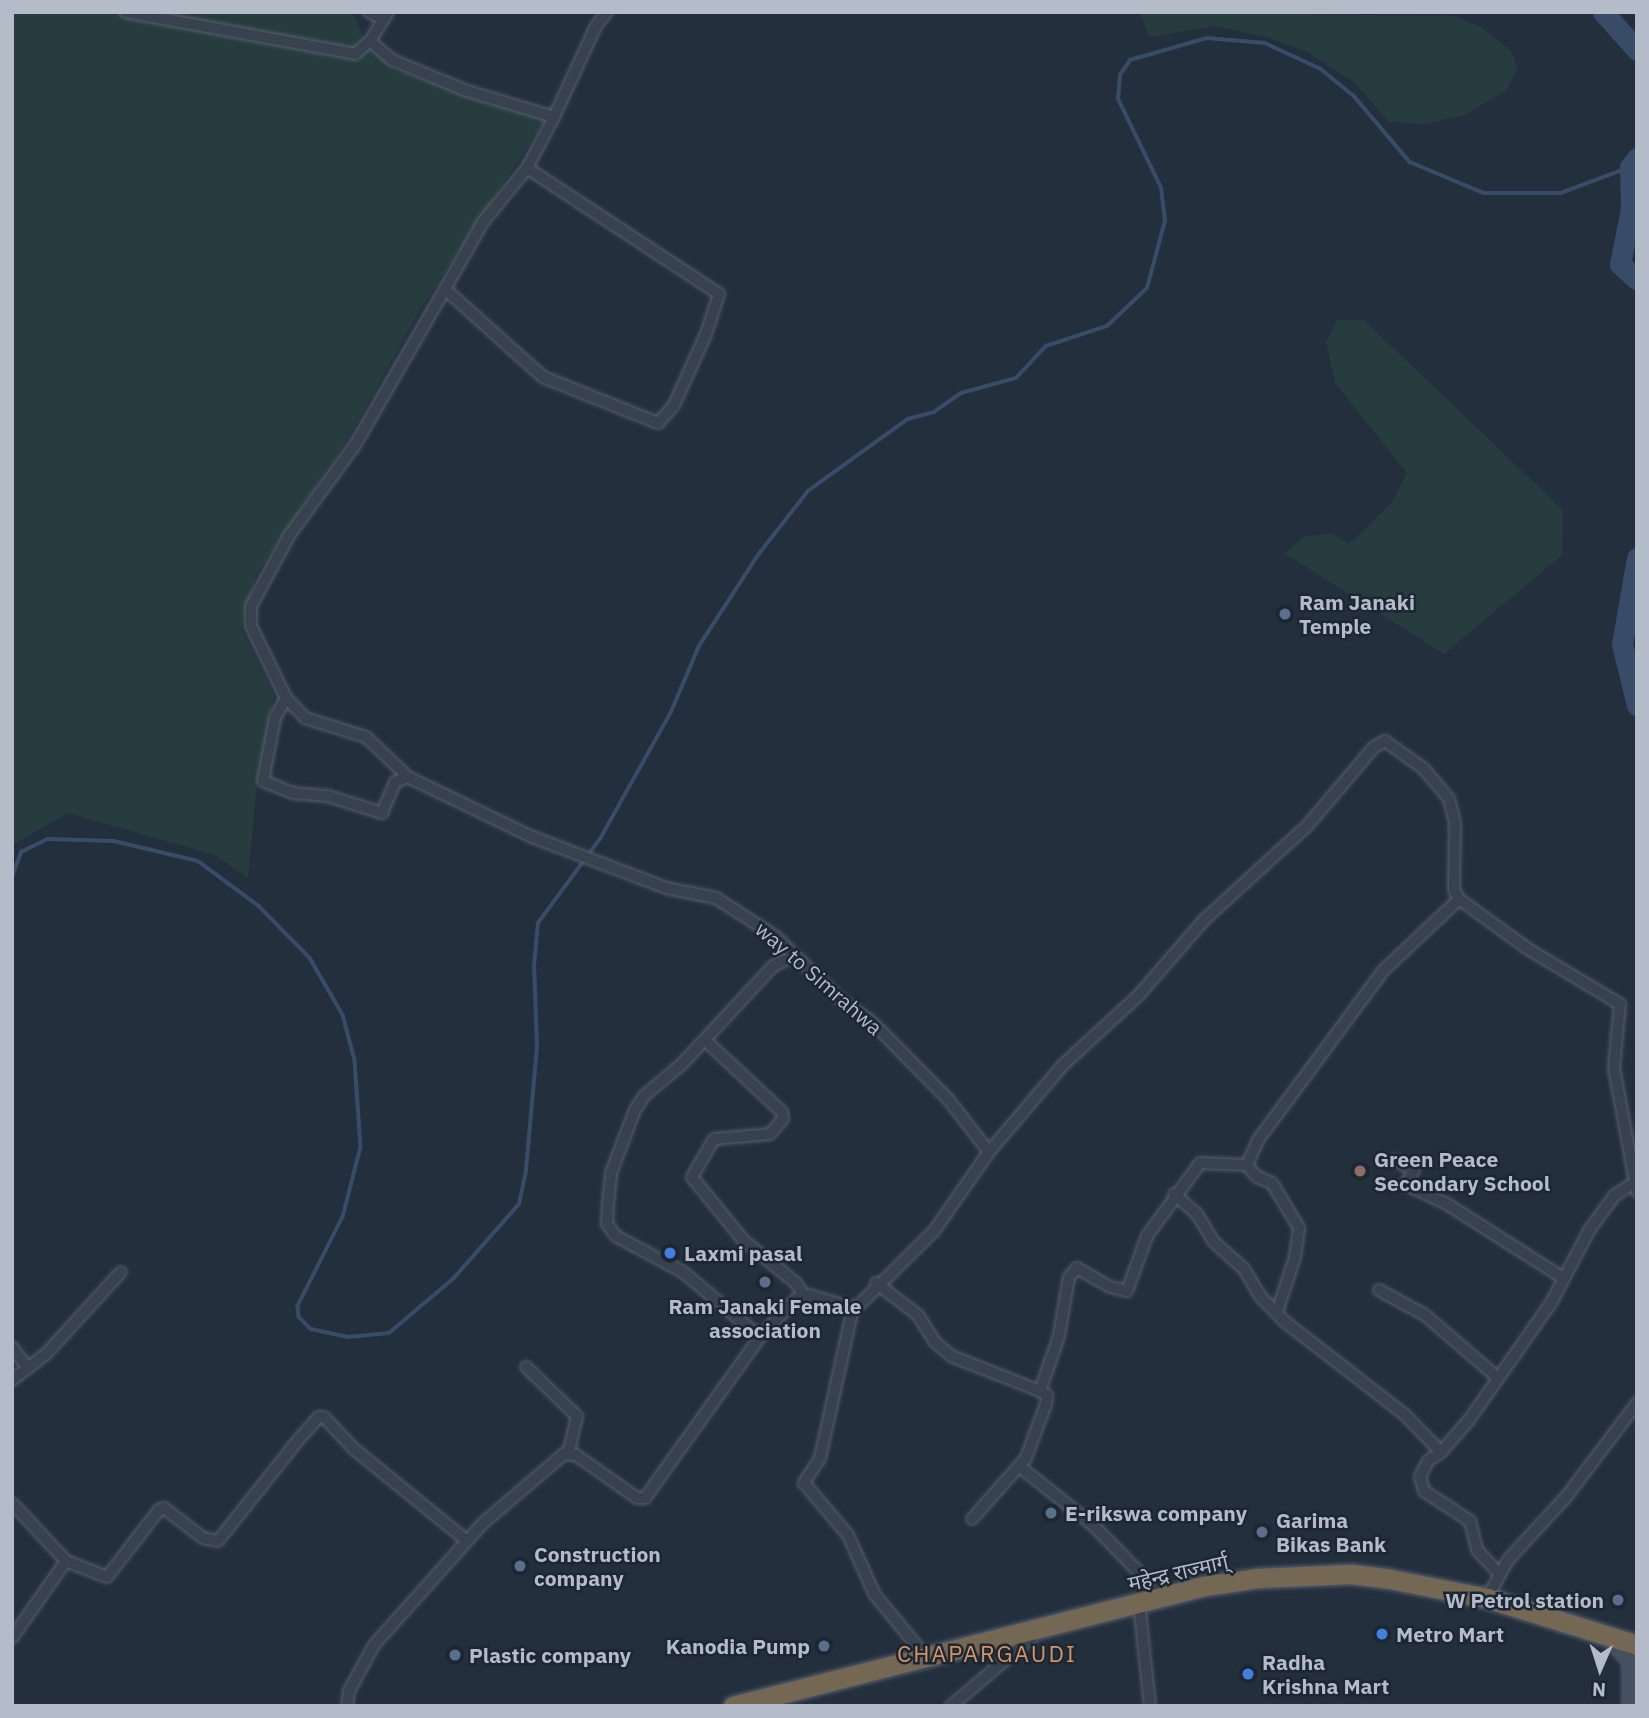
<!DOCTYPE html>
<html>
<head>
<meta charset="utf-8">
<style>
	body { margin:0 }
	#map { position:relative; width:1649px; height:1718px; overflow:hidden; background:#242f3e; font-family:"IBM Plex Sans","Noto Sans Devanagari",sans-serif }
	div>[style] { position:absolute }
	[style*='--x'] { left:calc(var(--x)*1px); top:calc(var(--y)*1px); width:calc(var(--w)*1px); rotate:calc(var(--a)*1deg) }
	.green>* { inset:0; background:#263c3f }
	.stream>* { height:3.5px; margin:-1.75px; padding:0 1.75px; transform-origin:1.75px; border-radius:1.75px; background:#394c67 }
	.river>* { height:21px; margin:-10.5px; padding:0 10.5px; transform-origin:10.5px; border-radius:10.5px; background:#394c67 }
	.roads { filter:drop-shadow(0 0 2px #565f6c) drop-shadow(0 0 2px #565f6c) }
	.street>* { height:10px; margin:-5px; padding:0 5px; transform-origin:5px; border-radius:5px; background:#38414e }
	.secondary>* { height:16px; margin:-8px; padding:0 8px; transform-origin:8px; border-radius:8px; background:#465061 }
	.highway>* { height:19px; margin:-9.5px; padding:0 9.5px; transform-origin:9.5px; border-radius:9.5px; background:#746855 }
	.dots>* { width:19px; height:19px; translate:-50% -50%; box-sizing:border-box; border:4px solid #1d2633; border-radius:50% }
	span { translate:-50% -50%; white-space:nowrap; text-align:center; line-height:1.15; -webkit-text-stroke:5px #1d2633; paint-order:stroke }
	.poi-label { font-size:21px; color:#b4bcc9; font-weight:700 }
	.left { translate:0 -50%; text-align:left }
	.right { translate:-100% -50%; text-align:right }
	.street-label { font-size:21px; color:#b4bcc9 }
	.neighbourhood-label { font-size:23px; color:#d59563; letter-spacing:2px }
	.frame { position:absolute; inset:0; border:14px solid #b4bcc9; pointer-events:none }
	.north { position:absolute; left:1565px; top:1634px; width:70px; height:70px; -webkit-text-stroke:5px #1d2633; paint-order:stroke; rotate:183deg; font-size:19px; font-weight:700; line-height:28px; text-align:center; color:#b4bcc9 }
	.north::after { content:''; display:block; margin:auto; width:24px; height:32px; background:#b4bcc9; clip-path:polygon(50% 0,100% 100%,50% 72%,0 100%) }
</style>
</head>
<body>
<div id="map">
	<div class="green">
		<i style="clip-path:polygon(12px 12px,352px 12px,363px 36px,393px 69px,545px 120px,418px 313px,348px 439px,256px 575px,241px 628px,274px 695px,256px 792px,248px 878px,215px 855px,68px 813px,12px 845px)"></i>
		<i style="clip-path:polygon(1140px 12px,1454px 16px,1481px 27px,1511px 51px,1518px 69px,1506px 90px,1467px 114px,1426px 124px,1389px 122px,1355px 83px,1307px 52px,1267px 37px,1214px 26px,1149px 37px)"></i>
		<i style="clip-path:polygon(1337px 320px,1364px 320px,1563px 510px,1562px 555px,1444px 654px,1284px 553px,1306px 536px,1332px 534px,1349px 544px,1392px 502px,1407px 473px,1335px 383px,1326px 342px)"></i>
	</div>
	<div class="stream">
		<i style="--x:12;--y:877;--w:27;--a:-70"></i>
		<i style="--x:21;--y:852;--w:30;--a:-26"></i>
		<i style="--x:48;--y:839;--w:66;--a:1.7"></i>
		<i style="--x:114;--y:841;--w:86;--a:13.4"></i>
		<i style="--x:198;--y:861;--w:76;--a:36.4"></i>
		<i style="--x:259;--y:906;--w:73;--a:45.6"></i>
		<i style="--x:310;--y:958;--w:66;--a:59.9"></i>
		<i style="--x:343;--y:1015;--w:47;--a:75.1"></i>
		<i style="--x:355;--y:1060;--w:87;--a:86.1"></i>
		<i style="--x:361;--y:1147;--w:72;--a:104.4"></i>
		<i style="--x:343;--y:1217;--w:100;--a:116.8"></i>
		<i style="--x:298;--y:1306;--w:11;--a:85"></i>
		<i style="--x:299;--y:1317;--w:17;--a:45"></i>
		<i style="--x:311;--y:1329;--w:38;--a:12"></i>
		<i style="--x:348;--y:1337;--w:41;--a:-5.6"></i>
		<i style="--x:389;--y:1333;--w:85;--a:-40.2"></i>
		<i style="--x:454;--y:1278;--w:98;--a:-48.7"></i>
		<i style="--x:519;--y:1204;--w:35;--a:-78"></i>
		<i style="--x:526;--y:1170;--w:124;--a:-84.9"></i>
		<i style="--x:537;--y:1046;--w:80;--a:-92.1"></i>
		<i style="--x:534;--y:966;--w:43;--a:-84.7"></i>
		<i style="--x:538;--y:923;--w:104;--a:-53.6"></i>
		<i style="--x:600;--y:839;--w:145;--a:-60.8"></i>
		<i style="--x:671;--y:712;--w:72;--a:-67"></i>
		<i style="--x:699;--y:646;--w:108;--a:-57"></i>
		<i style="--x:758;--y:555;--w:81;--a:-52"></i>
		<i style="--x:808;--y:491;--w:123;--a:-35.8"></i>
		<i style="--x:908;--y:419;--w:27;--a:-15"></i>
		<i style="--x:934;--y:412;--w:33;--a:-35"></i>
		<i style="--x:961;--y:393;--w:57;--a:-15.3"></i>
		<i style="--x:1016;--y:378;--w:44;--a:-46.8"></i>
		<i style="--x:1046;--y:346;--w:64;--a:-18.2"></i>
		<i style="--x:1107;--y:326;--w:55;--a:-43.5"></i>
		<i style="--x:1147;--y:288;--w:69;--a:-75"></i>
		<i style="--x:1165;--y:221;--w:33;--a:-97"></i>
		<i style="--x:1161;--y:188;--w:99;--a:-115.8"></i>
		<i style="--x:1118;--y:99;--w:24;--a:-85"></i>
		<i style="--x:1120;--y:75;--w:18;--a:-56"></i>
		<i style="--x:1130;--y:60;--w:80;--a:-15.9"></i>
		<i style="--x:1207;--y:38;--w:58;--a:4.9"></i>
		<i style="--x:1265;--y:43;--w:62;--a:24.9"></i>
		<i style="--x:1321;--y:69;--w:43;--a:39.3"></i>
		<i style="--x:1354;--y:96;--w:87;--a:49.7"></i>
		<i style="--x:1410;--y:162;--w:80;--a:22.7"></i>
		<i style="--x:1484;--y:193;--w:77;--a:0"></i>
		<i style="--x:1561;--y:193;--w:74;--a:-20.6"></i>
		<i style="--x:12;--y:1015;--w:12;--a:90"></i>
	</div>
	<div class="river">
		<i style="--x:1603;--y:12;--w:51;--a:48.2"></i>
		<i style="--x:1637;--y:158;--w:11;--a:128"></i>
		<i style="--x:1630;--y:167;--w:42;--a:88.6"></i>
		<i style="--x:1631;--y:209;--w:56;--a:101.3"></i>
		<i style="--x:1620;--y:264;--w:23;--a:43"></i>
		<i style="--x:1637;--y:558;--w:87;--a:99.9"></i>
		<i style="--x:1622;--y:644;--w:63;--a:76.2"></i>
	</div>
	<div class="roads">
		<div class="street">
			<i style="--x:125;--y:12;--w:234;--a:10.3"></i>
			<i style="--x:355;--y:54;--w:20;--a:-41"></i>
			<i style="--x:370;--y:41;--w:34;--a:-58"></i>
			<i style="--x:369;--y:12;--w:15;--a:28"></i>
			<i style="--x:370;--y:41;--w:29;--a:41"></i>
			<i style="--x:392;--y:60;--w:78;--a:22.6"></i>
			<i style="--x:464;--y:90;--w:94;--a:16.7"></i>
			<i style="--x:554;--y:117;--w:58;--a:117.9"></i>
			<i style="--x:527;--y:168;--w:70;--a:129.2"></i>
			<i style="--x:483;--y:222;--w:77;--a:119.6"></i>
			<i style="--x:445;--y:289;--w:132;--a:41.9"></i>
			<i style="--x:543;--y:377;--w:124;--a:21.8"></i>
			<i style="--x:658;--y:423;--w:24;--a:-48"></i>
			<i style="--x:674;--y:405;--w:78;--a:-65.7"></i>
			<i style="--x:706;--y:334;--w:42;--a:-72"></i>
			<i style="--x:719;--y:294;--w:230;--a:-146.7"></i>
			<i style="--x:554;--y:117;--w:100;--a:-65.2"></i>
			<i style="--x:596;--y:26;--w:18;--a:-52"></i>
			<i style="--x:445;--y:289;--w:180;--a:120"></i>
			<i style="--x:355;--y:445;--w:110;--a:126.1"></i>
			<i style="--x:290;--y:534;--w:82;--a:118.4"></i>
			<i style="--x:251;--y:606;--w:20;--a:90"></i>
			<i style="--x:251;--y:626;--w:80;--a:64.1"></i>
			<i style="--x:286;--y:698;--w:23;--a:119"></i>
			<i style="--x:275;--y:718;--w:64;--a:100.8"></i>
			<i style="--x:263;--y:781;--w:31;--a:22"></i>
			<i style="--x:292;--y:793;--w:36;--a:5"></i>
			<i style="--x:328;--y:796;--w:57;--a:17.5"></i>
			<i style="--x:382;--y:813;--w:34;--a:-67"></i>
			<i style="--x:395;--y:782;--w:14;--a:-21"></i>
			<i style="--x:408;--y:777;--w:136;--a:25.8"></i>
			<i style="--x:530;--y:836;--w:146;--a:20.9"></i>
			<i style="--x:666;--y:888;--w:51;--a:11.3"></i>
			<i style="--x:716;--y:898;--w:70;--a:32.8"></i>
			<i style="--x:775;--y:936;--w:93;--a:44.1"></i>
			<i style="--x:842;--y:1001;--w:38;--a:35"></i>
			<i style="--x:873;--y:1023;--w:107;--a:45.4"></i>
			<i style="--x:948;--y:1099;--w:67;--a:52.3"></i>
			<i style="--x:286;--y:698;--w:28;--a:46"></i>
			<i style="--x:305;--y:718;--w:64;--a:17.3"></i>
			<i style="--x:366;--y:737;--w:58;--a:43.6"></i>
			<i style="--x:705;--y:1040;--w:105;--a:43.1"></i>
			<i style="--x:782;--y:1112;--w:7;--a:82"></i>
			<i style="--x:783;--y:1119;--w:20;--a:131"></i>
			<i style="--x:770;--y:1134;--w:56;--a:174.9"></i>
			<i style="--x:714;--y:1139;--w:44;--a:120.1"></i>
			<i style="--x:692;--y:1177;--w:81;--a:51"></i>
			<i style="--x:743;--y:1240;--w:68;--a:39.1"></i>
			<i style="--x:796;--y:1283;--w:15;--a:58"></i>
			<i style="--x:1395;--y:1160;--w:21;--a:28"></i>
			<i style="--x:1414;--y:1170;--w:16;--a:120"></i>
			<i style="--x:1406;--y:1184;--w:4;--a:34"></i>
			<i style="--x:1409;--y:1186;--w:42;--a:25.3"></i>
			<i style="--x:1447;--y:1204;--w:138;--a:32.5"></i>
			<i style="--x:1174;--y:1194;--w:30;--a:41"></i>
			<i style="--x:1197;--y:1214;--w:33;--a:59"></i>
			<i style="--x:1214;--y:1242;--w:40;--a:42"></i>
			<i style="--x:1244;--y:1269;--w:31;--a:59"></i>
			<i style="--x:1260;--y:1296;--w:35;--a:46"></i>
			<i style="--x:1284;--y:1321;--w:152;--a:37.8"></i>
			<i style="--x:1404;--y:1414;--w:53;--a:45.8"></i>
			<i style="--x:1441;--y:1452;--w:16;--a:145"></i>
			<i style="--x:1428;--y:1461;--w:18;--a:117"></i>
			<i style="--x:1420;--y:1477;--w:15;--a:74"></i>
			<i style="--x:1424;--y:1491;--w:55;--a:33.1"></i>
			<i style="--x:1470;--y:1521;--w:30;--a:76"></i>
			<i style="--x:1477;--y:1550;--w:33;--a:47"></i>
			<i style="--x:876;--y:1283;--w:53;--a:37.3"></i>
			<i style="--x:918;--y:1315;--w:32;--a:58"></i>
			<i style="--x:935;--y:1342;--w:21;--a:41"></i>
			<i style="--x:951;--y:1356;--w:96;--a:21.5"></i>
			<i style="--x:1040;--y:1391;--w:58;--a:-70.9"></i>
			<i style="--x:1059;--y:1336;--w:60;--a:-80.4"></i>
			<i style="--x:1069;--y:1277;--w:12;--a:-48"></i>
			<i style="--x:1077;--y:1268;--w:38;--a:30"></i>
			<i style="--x:1110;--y:1287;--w:17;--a:13"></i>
			<i style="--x:1127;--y:1291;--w:59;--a:-70"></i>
			<i style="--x:1147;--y:1236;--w:90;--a:-54"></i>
			<i style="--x:1200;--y:1163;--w:47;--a:2.4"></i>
			<i style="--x:1379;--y:1290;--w:52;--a:28.5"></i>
			<i style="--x:1425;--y:1315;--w:96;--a:40.8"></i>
			<i style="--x:853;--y:1308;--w:154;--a:102.4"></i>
			<i style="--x:820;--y:1458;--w:30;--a:123"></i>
			<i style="--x:804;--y:1483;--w:68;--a:49.8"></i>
			<i style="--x:848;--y:1535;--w:66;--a:65.8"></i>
			<i style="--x:875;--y:1595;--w:82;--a:50.5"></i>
			<i style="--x:1277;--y:1312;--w:58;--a:-71.9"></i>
			<i style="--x:1295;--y:1257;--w:29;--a:-82"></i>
			<i style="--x:1299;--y:1228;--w:52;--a:-121"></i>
			<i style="--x:1272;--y:1183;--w:16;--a:-158"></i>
			<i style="--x:1257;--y:1177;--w:16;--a:-130"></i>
			<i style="--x:1247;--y:1165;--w:27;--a:-66"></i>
			<i style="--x:1258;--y:1140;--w:212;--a:-53.5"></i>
			<i style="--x:1384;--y:970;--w:103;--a:-43.4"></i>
			<i style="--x:760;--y:1337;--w:101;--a:-139.8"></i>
			<i style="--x:683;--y:1272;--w:76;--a:-151.8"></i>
			<i style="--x:616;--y:1236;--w:15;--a:-127"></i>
			<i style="--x:607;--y:1224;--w:20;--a:-87"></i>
			<i style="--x:608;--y:1204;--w:31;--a:-84"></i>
			<i style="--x:611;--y:1173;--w:67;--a:-69.1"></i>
			<i style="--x:635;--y:1110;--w:17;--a:-57"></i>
			<i style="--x:644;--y:1096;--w:50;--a:-40.1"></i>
			<i style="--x:682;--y:1064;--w:134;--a:-47.1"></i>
			<i style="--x:773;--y:966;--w:23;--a:-25"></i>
			<i style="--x:12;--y:1347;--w:26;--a:53"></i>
			<i style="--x:526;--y:1367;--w:71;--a:43.9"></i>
			<i style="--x:577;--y:1416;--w:37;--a:103"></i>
			<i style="--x:12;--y:1380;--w:43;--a:-37.4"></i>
			<i style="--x:46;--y:1354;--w:111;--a:-47.6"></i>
			<i style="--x:1441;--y:1452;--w:43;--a:-48.8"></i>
			<i style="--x:1469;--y:1420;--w:143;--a:-55"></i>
			<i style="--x:1551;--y:1303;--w:84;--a:-62.2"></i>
			<i style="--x:1590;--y:1229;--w:42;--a:-53.7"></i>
			<i style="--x:1615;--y:1195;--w:22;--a:-32"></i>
			<i style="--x:1019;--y:1466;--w:95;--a:38.6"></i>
			<i style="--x:1093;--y:1525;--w:100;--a:45.8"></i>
			<i style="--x:12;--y:1503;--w:79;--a:47"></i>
			<i style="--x:66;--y:1561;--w:44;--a:21.3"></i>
			<i style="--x:107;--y:1577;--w:85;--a:-52.2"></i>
			<i style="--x:159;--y:1510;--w:5;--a:-22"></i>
			<i style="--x:164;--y:1508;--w:49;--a:37.6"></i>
			<i style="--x:203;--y:1538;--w:15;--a:11"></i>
			<i style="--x:218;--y:1541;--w:132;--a:-51.5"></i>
			<i style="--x:300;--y:1438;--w:28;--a:-48"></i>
			<i style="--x:319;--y:1417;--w:5;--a:0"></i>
			<i style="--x:324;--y:1417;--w:44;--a:46.8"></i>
			<i style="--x:354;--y:1449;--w:144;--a:39.1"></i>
			<i style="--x:972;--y:1519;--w:81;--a:-48.5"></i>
			<i style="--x:1026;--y:1458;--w:58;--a:-69.7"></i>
			<i style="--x:1046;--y:1404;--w:9;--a:-84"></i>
			<i style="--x:1047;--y:1395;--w:8;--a:-150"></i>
			<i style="--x:1487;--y:1598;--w:43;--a:-61.1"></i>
			<i style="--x:1508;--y:1560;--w:86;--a:-47.4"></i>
			<i style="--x:1566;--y:1497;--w:118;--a:-52.9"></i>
			<i style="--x:1139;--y:1603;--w:104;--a:83.9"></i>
			<i style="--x:12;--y:1638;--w:94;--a:-55"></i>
			<i style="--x:347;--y:1706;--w:15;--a:-82"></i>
			<i style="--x:349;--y:1691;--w:52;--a:-61.5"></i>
			<i style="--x:374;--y:1645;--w:162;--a:-48.2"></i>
			<i style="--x:482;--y:1524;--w:108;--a:-40.5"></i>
			<i style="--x:564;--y:1454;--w:12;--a:5"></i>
			<i style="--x:576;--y:1455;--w:75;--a:35.2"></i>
			<i style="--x:637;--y:1498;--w:8;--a:0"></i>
			<i style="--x:645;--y:1498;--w:198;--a:-54.5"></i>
			<i style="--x:760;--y:1337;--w:52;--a:-46.5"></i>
			<i style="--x:796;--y:1299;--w:14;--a:-17"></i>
			<i style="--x:809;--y:1295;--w:46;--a:16.5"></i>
			<i style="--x:853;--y:1308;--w:7;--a:-27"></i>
			<i style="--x:859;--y:1305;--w:105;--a:-44.6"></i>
			<i style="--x:934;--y:1231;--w:96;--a:-55.2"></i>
			<i style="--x:989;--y:1152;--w:116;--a:-49.6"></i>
			<i style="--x:1064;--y:1064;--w:100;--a:-42.6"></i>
			<i style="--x:1138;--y:996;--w:101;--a:-49"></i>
			<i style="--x:1204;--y:920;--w:139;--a:-42.4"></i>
			<i style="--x:1307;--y:826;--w:104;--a:-49.7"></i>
			<i style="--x:1374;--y:747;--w:13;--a:-29"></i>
			<i style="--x:1385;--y:741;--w:48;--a:35.7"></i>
			<i style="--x:1424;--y:769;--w:39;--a:50"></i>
			<i style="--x:1449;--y:799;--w:25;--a:76"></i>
			<i style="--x:1455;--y:823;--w:67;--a:90.9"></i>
			<i style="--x:1454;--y:890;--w:10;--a:61"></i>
			<i style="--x:1459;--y:899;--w:85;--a:35.9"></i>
			<i style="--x:1528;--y:949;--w:107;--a:30.9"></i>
			<i style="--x:1620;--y:1004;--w:64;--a:95.4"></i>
			<i style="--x:1614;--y:1068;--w:126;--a:79.5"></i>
			<i style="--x:951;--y:1706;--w:113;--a:-40.3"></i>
		</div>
		<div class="secondary">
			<i style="--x:1609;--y:1636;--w:33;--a:49"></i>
			<i style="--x:1631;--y:1661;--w:45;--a:90"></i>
		</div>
		<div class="highway">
			<i style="--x:733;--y:1706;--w:486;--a:-14.3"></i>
			<i style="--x:1204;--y:1586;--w:55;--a:-8.4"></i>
			<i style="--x:1258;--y:1578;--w:93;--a:-2.5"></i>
			<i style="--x:1351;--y:1574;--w:39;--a:7"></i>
			<i style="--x:1390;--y:1579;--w:99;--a:11.1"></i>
			<i style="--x:1487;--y:1598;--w:157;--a:17.4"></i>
		</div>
	</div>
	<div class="dots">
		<i style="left:1285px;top:614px;background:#5c6f8a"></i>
		<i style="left:1360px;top:1171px;background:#8d6e63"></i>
		<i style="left:670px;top:1253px;background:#3f7fe0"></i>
		<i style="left:765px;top:1282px;background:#5c6f8a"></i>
		<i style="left:1051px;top:1513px;background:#5c6f8a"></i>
		<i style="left:1262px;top:1532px;background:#5c6f8a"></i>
		<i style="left:520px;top:1566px;background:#5c6f8a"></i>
		<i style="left:1618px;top:1600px;background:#5c6f8a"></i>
		<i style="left:1382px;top:1634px;background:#3f7fe0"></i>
		<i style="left:824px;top:1646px;background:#5c6f8a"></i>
		<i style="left:455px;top:1655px;background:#5c6f8a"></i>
		<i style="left:1248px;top:1674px;background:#3f7fe0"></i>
	</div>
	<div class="poi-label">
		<span class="left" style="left:1299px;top:614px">Ram Janaki<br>Temple</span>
		<span class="left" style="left:1374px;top:1171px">Green Peace<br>Secondary School</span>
		<span class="left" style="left:684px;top:1253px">Laxmi pasal</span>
		<span style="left:765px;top:1318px">Ram Janaki Female<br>association</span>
		<span class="left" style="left:1065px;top:1513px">E-rikswa company</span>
		<span class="left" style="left:1276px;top:1532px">Garima<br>Bikas Bank</span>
		<span class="left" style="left:534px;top:1566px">Construction<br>company</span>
		<span class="right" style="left:1604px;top:1600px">W Petrol station</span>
		<span class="left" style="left:1396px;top:1634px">Metro Mart</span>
		<span class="right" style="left:810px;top:1646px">Kanodia Pump</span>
		<span class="left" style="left:469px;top:1655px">Plastic company</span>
		<span class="left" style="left:1262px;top:1674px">Radha<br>Krishna Mart</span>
	</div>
	<div class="street-label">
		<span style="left:819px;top:978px;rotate:41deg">way to Simrahwa</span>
		<span style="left:1178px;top:1572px;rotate:-13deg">महेन्द्र राज्मार्ग्</span>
	</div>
	<div class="neighbourhood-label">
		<span style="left:987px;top:1653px">CHAPARGAUDI</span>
	</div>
	<div class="frame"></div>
	<div class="north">N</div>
</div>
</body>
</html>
